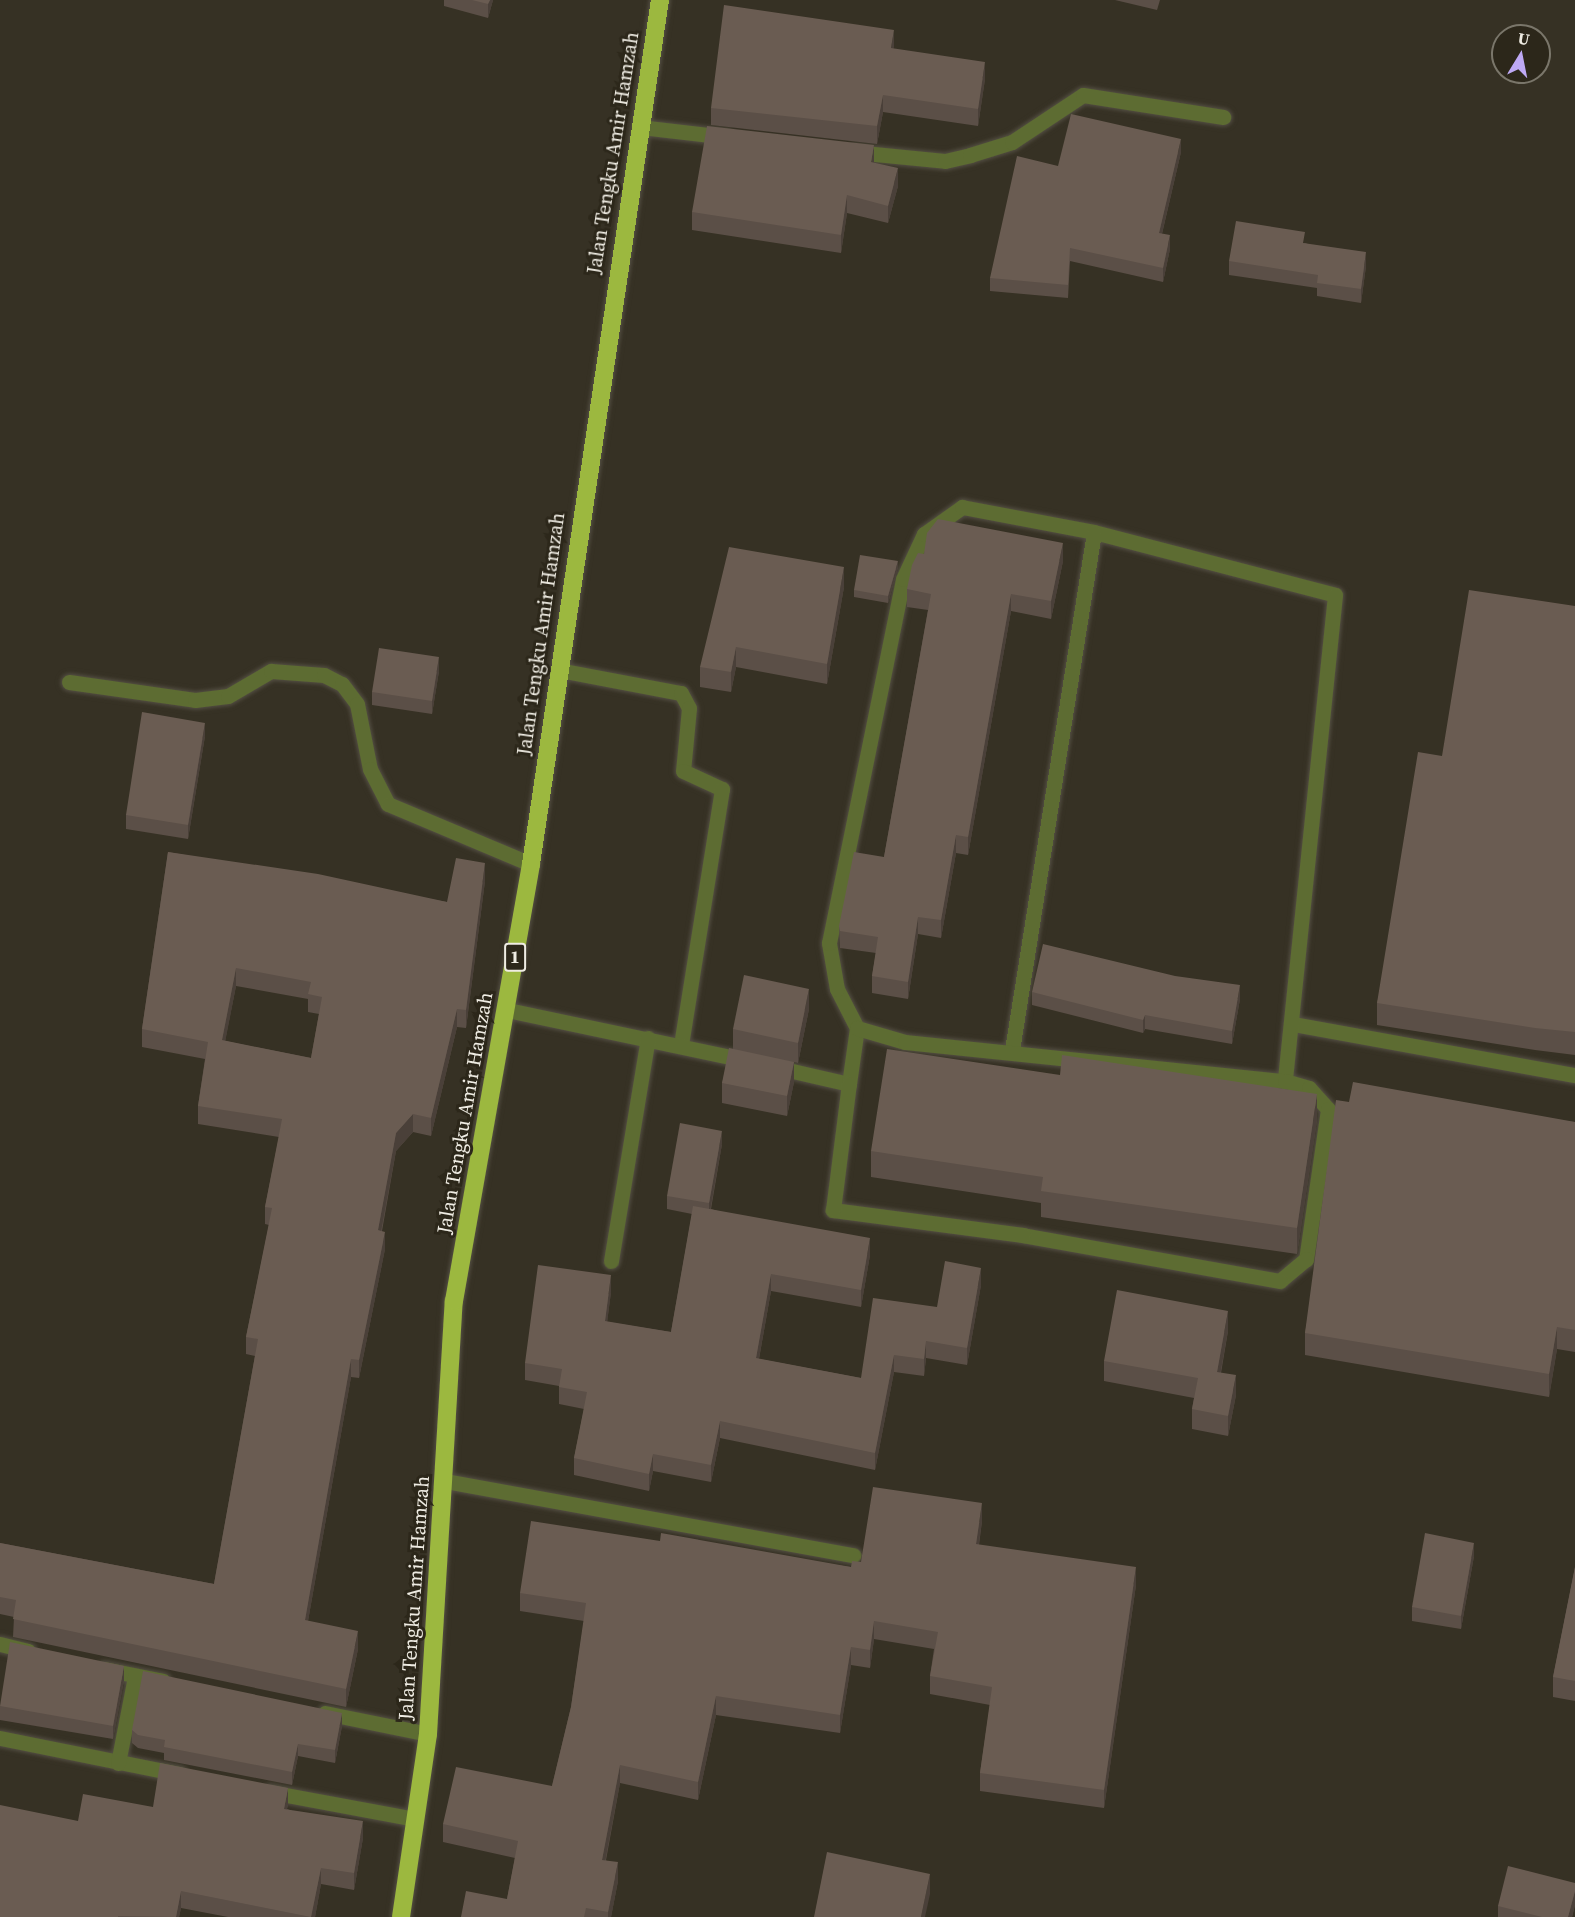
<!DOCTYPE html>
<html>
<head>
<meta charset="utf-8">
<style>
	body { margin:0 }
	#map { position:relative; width:1575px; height:1917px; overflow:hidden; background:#363124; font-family:"Source Serif 4",serif }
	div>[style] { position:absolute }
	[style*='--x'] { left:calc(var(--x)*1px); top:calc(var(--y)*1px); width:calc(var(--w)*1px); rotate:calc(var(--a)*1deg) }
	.roads { filter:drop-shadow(0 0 2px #544f43) drop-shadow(0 0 2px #544f43) }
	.minor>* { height:15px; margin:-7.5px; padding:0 7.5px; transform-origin:7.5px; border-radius:7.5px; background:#5d6c32 }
	.highway>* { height:18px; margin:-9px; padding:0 9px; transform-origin:9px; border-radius:9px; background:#9cb83f }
	.wall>* { inset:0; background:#5b4f47 }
	.shaded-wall>* { inset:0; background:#4a4039 }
	.building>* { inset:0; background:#6a5c52 }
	span { translate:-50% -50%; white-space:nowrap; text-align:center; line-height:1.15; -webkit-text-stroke:6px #2c271a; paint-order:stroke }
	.shield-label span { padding:2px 4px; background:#2c271a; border:2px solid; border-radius:4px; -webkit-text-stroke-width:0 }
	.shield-label { font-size:18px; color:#efece3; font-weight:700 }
	.street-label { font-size:20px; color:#efece3 }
	.north { position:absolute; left:1491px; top:24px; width:60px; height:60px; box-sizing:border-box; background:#2c271a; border:2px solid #7a766a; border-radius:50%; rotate:10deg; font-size:16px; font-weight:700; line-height:24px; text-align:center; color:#efece3 }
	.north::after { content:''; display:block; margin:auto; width:21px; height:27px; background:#bea9f4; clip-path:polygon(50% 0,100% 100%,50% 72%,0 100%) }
</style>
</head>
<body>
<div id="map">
	<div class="roads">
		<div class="minor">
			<i style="--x:640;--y:127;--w:87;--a:6.6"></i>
			<i style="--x:854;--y:152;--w:91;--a:5.6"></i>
			<i style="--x:945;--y:161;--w:26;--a:-13"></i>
			<i style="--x:970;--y:155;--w:44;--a:-17.2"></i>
			<i style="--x:1012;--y:142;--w:85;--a:-33.5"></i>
			<i style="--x:1083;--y:95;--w:142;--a:8.9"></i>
			<i style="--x:559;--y:670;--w:124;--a:10.7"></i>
			<i style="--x:681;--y:693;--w:17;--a:62"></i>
			<i style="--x:689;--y:708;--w:63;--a:95.4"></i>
			<i style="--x:683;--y:771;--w:43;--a:24.8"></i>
			<i style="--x:722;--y:789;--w:259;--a:99.1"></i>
			<i style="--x:69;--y:682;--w:127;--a:8.1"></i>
			<i style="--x:195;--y:700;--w:33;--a:-7"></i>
			<i style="--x:228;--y:696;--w:50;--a:-30.2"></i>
			<i style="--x:271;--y:671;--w:53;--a:4.3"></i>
			<i style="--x:324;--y:675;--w:20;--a:27"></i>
			<i style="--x:342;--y:684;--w:25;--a:53"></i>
			<i style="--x:357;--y:704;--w:66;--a:78.7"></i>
			<i style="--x:370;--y:769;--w:39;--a:63"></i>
			<i style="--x:388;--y:804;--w:155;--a:22.8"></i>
			<i style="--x:507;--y:1010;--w:243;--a:11.9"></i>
			<i style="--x:1293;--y:1024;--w:287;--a:10.3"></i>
			<i style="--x:857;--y:1028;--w:44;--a:-117.1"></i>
			<i style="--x:837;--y:989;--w:47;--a:-99.9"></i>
			<i style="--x:829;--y:943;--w:371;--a:-78.5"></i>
			<i style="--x:903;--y:579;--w:50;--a:-65"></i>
			<i style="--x:924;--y:534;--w:47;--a:-35.4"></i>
			<i style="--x:962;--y:507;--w:134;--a:10.7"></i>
			<i style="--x:1094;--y:532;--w:249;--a:14.6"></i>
			<i style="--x:1335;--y:595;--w:489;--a:95.9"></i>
			<i style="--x:1012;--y:1050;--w:524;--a:-81"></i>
			<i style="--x:775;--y:1067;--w:76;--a:12.9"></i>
			<i style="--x:849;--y:1084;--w:57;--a:-81.9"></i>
			<i style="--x:857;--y:1028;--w:50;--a:16.3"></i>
			<i style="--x:905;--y:1042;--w:382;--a:5.9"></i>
			<i style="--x:1285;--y:1081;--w:25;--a:16"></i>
			<i style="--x:1309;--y:1088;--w:28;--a:48"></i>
			<i style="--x:1328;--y:1109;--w:152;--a:98.3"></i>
			<i style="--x:1306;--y:1259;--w:34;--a:140"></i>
			<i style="--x:1280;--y:1281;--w:261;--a:-169.9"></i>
			<i style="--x:1023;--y:1235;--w:192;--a:-172.5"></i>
			<i style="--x:833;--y:1210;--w:127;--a:-82.8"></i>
			<i style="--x:611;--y:1261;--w:226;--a:-80.6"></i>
			<i style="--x:445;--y:1481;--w:415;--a:10.3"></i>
			<i style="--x:0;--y:1644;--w:29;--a:14"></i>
			<i style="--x:104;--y:1669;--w:60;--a:11.5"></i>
			<i style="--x:325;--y:1713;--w:105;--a:11.5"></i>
			<i style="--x:0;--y:1738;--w:183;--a:11.4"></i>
			<i style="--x:118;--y:1763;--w:89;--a:-78.9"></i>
			<i style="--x:270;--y:1792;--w:147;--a:10.5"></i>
		</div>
		<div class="highway">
			<i style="--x:401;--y:1917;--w:185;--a:-81.6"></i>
			<i style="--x:428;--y:1734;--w:434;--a:-86.6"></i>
			<i style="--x:454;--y:1301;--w:444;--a:-80"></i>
			<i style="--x:531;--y:864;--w:874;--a:-81.51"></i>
		</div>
	</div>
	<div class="wall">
		<i style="clip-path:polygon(444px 0,493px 0,488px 18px,444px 6px)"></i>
		<i style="clip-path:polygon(1115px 0,1160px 0,1157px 10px)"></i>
		<i style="clip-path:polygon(894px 49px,985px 79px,978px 126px,883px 112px,877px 144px,711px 125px,711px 108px)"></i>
		<i style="clip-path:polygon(1181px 152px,1162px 234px,1170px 249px,1163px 282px,1070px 261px,1068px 298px,990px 291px,990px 278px,1058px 166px)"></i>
		<i style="clip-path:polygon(874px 163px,898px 186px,888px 223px,847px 213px,841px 253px,692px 230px,692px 212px)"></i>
		<i style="clip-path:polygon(1305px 243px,1366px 266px,1361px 303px,1317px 296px,1317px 288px,1229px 275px,1229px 261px)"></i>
		<i style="clip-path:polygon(924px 554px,1063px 561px,1051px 619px,1011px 611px,968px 855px,956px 853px,941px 938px,918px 934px,908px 999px,872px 993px,872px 976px,876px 953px,840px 948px,839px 926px,884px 857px,928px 610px,907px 607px,907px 589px)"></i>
		<i style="clip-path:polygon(898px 567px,888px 603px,854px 597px,854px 590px)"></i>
		<i style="clip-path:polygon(844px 587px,827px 684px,736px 667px,731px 692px,700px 687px,700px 667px)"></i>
		<i style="clip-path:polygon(1575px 606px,1575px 1055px,1535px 1050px,1377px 1025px,1377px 1003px,1442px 756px)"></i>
		<i style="clip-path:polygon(439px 671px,432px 714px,372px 705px,372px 692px)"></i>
		<i style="clip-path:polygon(205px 736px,188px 839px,126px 829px,126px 815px)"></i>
		<i style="clip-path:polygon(evenodd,168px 852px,447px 902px,485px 881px,466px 1028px,457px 1027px,431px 1136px,413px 1132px,396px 1151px,382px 1231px,385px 1249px,359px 1378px,351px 1377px,308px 1621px,358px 1649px,346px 1707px,13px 1637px,14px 1617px,0 1614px,0 1543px,214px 1584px,255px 1356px,246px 1354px,246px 1337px,269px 1225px,265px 1224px,265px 1207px,279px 1137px,198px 1124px,198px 1106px,205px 1059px,142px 1047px,142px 1029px,168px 852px,236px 986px,308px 999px,308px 1012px,319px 1014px,311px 1058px,225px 1041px,236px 986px)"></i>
		<i style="clip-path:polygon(1032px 992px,1240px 999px,1232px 1044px,1145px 1029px,1143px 1033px,1032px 1005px)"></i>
		<i style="clip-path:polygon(809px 1009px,798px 1063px,794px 1062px,794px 1082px,787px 1116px,722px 1103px,722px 1083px,733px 1049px,733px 1029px)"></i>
		<i style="clip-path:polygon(1349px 1102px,1575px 1122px,1575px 1352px,1557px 1349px,1549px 1397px,1305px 1355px,1305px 1333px)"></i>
		<i style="clip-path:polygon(1317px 1120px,1297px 1254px,1041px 1217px,1041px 1203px,871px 1177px,871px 1151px)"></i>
		<i style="clip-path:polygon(722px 1144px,711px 1209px,870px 1255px,861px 1307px,771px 1291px,759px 1359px,861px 1378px,937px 1307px,981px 1285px,967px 1365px,926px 1358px,924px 1376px,894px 1372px,875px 1470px,720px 1438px,711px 1482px,653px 1471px,649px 1491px,574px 1475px,574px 1458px,584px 1409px,559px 1404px,559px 1386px,525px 1380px,525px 1363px,611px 1292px,607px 1322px,671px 1332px,692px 1214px,667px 1209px,667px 1196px)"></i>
		<i style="clip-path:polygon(1228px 1331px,1221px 1373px,1236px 1395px,1228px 1436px,1192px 1429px,1192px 1409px,1194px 1398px,1104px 1381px,1104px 1361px)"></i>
		<i style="clip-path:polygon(982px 1521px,979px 1545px,1136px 1585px,1104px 1808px,980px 1791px,980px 1773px,990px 1705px,930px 1694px,930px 1676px,934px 1649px,874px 1639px,870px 1668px,851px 1665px,840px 1733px,716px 1715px,698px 1800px,620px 1783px,606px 1860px,618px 1881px,611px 1917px,461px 1917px,507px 1899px,515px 1858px,443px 1842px,443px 1824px,552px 1786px,571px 1707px,584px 1621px,520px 1611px,520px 1593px,660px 1541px,851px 1567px,861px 1562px)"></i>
		<i style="clip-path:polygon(1474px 1556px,1461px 1629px,1412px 1621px,1412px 1607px)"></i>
		<i style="clip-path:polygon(1575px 1567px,1575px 1701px,1553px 1697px,1553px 1677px)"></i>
		<i style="clip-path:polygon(124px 1680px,113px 1739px,0 1720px,0 1706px)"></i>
		<i style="clip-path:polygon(342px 1726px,335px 1763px,298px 1756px,292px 1785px,164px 1760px,164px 1753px,138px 1748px,132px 1743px,132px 1730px)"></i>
		<i style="clip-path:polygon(288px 1804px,287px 1809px,363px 1838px,354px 1890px,321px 1884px,315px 1917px,228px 1917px,181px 1908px,179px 1917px,0 1917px,78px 1821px,153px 1807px)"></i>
		<i style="clip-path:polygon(1575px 1883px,1575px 1905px,1572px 1917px,1498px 1917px,1498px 1906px)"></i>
	</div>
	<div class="shaded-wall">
		<i style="clip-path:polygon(490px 0,493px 0,488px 18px,488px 4px)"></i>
		<i style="clip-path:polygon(894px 30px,894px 47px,891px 66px,891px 48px)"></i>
		<i style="clip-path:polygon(985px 62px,985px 79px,978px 126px,978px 109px)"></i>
		<i style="clip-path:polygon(883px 95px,883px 112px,877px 144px,877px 126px)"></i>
		<i style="clip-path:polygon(1181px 139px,1181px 152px,1159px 246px,1159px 233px)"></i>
		<i style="clip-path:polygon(874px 145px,874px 163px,871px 162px)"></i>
		<i style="clip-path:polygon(898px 168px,898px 186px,888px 223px,888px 206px)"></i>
		<i style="clip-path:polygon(847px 195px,847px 213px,841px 253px,841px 235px)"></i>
		<i style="clip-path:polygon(1170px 235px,1170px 249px,1163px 282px,1163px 268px)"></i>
		<i style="clip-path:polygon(1366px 252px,1366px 266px,1361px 303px,1361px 289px)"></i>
		<i style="clip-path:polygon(1063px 543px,1063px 561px,1051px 619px,1051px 601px)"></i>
		<i style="clip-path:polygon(898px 561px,898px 567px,888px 603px,888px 596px)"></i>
		<i style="clip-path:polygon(844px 567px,844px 587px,827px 684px,827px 664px)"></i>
		<i style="clip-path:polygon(1011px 594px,1011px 611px,968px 855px,968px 837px)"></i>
		<i style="clip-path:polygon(736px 647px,736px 667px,731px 692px,731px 672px)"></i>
		<i style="clip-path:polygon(439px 657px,439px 671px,432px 714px,432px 701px)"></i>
		<i style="clip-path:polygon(205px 723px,205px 736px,188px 839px,188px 825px)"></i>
		<i style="clip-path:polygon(956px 835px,956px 853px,941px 938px,941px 920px)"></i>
		<i style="clip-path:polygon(485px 863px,485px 881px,466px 1028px,466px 1010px)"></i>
		<i style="clip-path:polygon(918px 917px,918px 934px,908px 999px,908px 982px)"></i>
		<i style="clip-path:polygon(236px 968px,236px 986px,222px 1058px,222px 1040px)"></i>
		<i style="clip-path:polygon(1240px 985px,1240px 999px,1232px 1044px,1232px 1031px)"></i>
		<i style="clip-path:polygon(809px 989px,809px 1009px,798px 1063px,798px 1043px)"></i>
		<i style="clip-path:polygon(457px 1009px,457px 1027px,431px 1136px,431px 1118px)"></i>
		<i style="clip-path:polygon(1145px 1015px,1145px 1029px,1143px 1033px,1143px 1020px)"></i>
		<i style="clip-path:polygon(794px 1062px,794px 1082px,787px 1116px,787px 1096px)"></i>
		<i style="clip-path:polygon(1317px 1094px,1317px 1120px,1297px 1254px,1297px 1228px)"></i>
		<i style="clip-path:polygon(413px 1114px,413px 1132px,396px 1151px,378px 1248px,378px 1230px,396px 1133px)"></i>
		<i style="clip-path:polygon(722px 1131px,722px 1144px,709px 1217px,709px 1203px)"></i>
		<i style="clip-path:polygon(385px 1232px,385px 1249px,359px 1378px,359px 1360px)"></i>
		<i style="clip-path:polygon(870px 1238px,870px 1255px,861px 1307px,861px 1290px)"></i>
		<i style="clip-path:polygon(981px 1268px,981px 1285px,967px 1365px,967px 1348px)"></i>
		<i style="clip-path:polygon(771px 1274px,771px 1291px,756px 1375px,756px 1358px)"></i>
		<i style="clip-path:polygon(611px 1275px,611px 1292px,605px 1339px,605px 1321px)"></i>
		<i style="clip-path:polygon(1228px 1311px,1228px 1331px,1217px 1392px,1217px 1372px)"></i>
		<i style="clip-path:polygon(1557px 1327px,1557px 1349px,1549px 1397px,1549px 1374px)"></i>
		<i style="clip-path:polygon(926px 1341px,926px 1358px,924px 1376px,924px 1359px)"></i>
		<i style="clip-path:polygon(894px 1355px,894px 1372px,875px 1470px,875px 1453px)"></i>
		<i style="clip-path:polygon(351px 1359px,351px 1377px,305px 1638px,305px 1620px)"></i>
		<i style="clip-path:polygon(1236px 1375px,1236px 1395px,1228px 1436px,1228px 1416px)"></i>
		<i style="clip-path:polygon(720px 1421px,720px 1438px,711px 1482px,711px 1465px)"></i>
		<i style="clip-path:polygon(653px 1454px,653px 1471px,649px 1491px,649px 1474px)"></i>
		<i style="clip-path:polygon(982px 1503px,982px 1521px,976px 1563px,976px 1544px)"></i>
		<i style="clip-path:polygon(1474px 1543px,1474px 1556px,1461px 1629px,1461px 1616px)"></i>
		<i style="clip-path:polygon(1136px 1567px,1136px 1585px,1104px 1808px,1104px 1790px)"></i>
		<i style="clip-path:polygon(874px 1621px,874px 1639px,870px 1668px,870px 1650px)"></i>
		<i style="clip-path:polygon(358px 1631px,358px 1649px,346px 1707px,346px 1689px)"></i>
		<i style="clip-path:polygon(851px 1647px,851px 1665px,840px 1733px,840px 1715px)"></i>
		<i style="clip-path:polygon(124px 1666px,124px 1680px,113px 1739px,113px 1726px)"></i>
		<i style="clip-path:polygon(716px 1696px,716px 1715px,698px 1800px,698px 1782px)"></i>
		<i style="clip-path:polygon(342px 1713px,342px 1726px,335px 1763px,335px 1750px)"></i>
		<i style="clip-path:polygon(298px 1744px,298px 1756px,292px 1785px,292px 1772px)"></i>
		<i style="clip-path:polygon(620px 1765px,620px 1783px,602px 1878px,602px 1860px)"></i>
		<i style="clip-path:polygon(288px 1788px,288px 1804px,284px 1825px,284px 1809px)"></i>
		<i style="clip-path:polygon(363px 1821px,363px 1838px,354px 1890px,354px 1873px)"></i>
		<i style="clip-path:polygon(618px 1862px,618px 1881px,611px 1917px,608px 1917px,608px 1912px)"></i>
		<i style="clip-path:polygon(321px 1868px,321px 1884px,315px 1917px,311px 1917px)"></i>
		<i style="clip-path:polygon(930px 1874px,930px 1894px,925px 1917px,921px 1917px)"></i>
		<i style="clip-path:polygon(181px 1891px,181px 1908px,179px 1917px,176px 1917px)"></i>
		<i style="clip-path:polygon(1575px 1891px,1575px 1905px,1572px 1917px,1568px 1917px)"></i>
	</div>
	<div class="building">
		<i style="clip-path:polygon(472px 0,490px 0,488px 4px)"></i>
		<i style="clip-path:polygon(724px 5px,894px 30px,891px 48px,985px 62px,978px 109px,883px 95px,877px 126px,711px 108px)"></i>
		<i style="clip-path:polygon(1071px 114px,1181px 139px,1159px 233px,1170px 235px,1163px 268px,1070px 248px,1068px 285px,990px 278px,1017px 156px,1058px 166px)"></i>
		<i style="clip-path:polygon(707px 126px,874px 145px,871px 162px,898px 168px,888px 206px,847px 195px,841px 235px,692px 212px)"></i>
		<i style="clip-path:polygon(1236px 221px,1305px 232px,1303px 243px,1366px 252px,1361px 289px,1317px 283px,1318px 275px,1229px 261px)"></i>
		<i style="clip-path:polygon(938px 519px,1063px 543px,1051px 601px,1011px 594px,968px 837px,956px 835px,941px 920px,918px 917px,908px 982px,872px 976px,878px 937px,840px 931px,839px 926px,854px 852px,884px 857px,931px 594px,907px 589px,912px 565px,918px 553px,924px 554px,927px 533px)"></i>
		<i style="clip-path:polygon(729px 547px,844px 567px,827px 664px,736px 647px,731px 672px,700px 667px)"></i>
		<i style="clip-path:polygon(860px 555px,898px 561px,888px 596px,854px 590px)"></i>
		<i style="clip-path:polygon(1469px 590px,1575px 606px,1575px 1032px,1535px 1028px,1377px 1003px,1418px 752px,1442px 756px)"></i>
		<i style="clip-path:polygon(379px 648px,439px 657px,432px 701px,372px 692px)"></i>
		<i style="clip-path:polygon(142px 712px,205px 723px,188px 825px,126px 815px)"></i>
		<i style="clip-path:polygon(evenodd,168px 852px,318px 874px,447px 902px,456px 858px,485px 863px,466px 1010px,457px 1009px,431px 1118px,413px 1114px,396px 1133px,378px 1230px,385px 1232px,359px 1360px,351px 1359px,305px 1620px,358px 1631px,346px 1689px,13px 1619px,16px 1600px,0 1597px,0 1543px,214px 1584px,258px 1339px,246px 1337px,272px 1208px,265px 1207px,282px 1119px,198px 1106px,208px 1042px,142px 1029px,168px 852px,236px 968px,311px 982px,308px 994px,322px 997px,311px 1058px,222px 1040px,236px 968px)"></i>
		<i style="clip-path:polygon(1043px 944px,1175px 976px,1240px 985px,1232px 1031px,1145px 1015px,1143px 1020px,1032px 992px)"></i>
		<i style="clip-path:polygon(744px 975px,809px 989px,798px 1043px,733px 1029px)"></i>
		<i style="clip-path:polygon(729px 1048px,794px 1062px,787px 1096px,722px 1083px)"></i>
		<i style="clip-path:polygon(887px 1049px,1060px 1075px,1062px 1055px,1317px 1094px,1297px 1228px,1041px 1191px,1043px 1177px,871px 1151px)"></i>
		<i style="clip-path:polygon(1353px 1082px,1575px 1122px,1575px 1330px,1557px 1327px,1549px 1374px,1305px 1333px,1336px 1100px,1349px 1102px)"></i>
		<i style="clip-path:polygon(680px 1123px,722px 1131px,709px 1203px,667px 1196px)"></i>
		<i style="clip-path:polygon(693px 1206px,870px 1238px,861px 1290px,771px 1274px,756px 1358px,861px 1378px,873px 1298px,937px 1307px,945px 1261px,981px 1268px,967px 1348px,926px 1341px,924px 1359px,894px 1355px,875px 1453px,720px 1421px,711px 1465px,653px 1454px,649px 1474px,574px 1458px,587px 1392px,559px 1387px,562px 1369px,525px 1363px,538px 1265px,611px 1275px,605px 1321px,671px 1332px)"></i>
		<i style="clip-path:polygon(1117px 1290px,1228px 1311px,1217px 1372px,1236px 1375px,1228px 1416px,1192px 1409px,1198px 1378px,1104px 1361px)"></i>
		<i style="clip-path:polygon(873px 1487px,982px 1503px,976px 1544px,1136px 1567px,1104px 1790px,980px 1773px,992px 1687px,930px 1676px,938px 1632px,874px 1621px,870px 1650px,851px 1647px,840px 1715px,716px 1696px,698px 1782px,620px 1765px,602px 1860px,618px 1862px,608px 1912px,586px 1908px,584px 1917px,461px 1917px,466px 1891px,507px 1899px,518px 1841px,443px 1824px,456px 1767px,552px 1786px,571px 1707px,586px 1603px,520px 1593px,531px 1521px,660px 1541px,661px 1533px,851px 1567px,852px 1561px,861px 1562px)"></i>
		<i style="clip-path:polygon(1425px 1533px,1474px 1543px,1461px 1616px,1412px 1607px)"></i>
		<i style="clip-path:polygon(1575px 1567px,1575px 1681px,1553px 1677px)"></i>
		<i style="clip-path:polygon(10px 1642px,124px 1666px,113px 1726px,0 1706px)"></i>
		<i style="clip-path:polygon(143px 1671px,342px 1713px,335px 1750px,298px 1744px,292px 1772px,164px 1747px,165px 1740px,138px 1735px,132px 1730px)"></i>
		<i style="clip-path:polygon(160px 1763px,288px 1788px,284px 1809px,363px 1821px,354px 1873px,321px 1868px,311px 1917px,181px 1891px,176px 1917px,118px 1916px,118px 1917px,0 1917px,0 1805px,78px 1821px,83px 1794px,153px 1807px)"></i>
		<i style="clip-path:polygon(827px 1852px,930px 1874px,921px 1917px,814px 1917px)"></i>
		<i style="clip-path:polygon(1508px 1866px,1575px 1883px,1575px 1891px,1568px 1917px,1542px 1917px,1498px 1906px)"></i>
	</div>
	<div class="shield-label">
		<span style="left:515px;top:957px">1</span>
	</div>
	<div class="street-label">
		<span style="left:613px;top:153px;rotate:-81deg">Jalan Tengku Amir Hamzah</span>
		<span style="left:541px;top:634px;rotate:-82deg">Jalan Tengku Amir Hamzah</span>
		<span style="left:465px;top:1113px;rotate:-80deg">Jalan Tengku Amir Hamzah</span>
		<span style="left:414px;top:1598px;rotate:-86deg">Jalan Tengku Amir Hamzah</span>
	</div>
	<div class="north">U</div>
</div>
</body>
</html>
